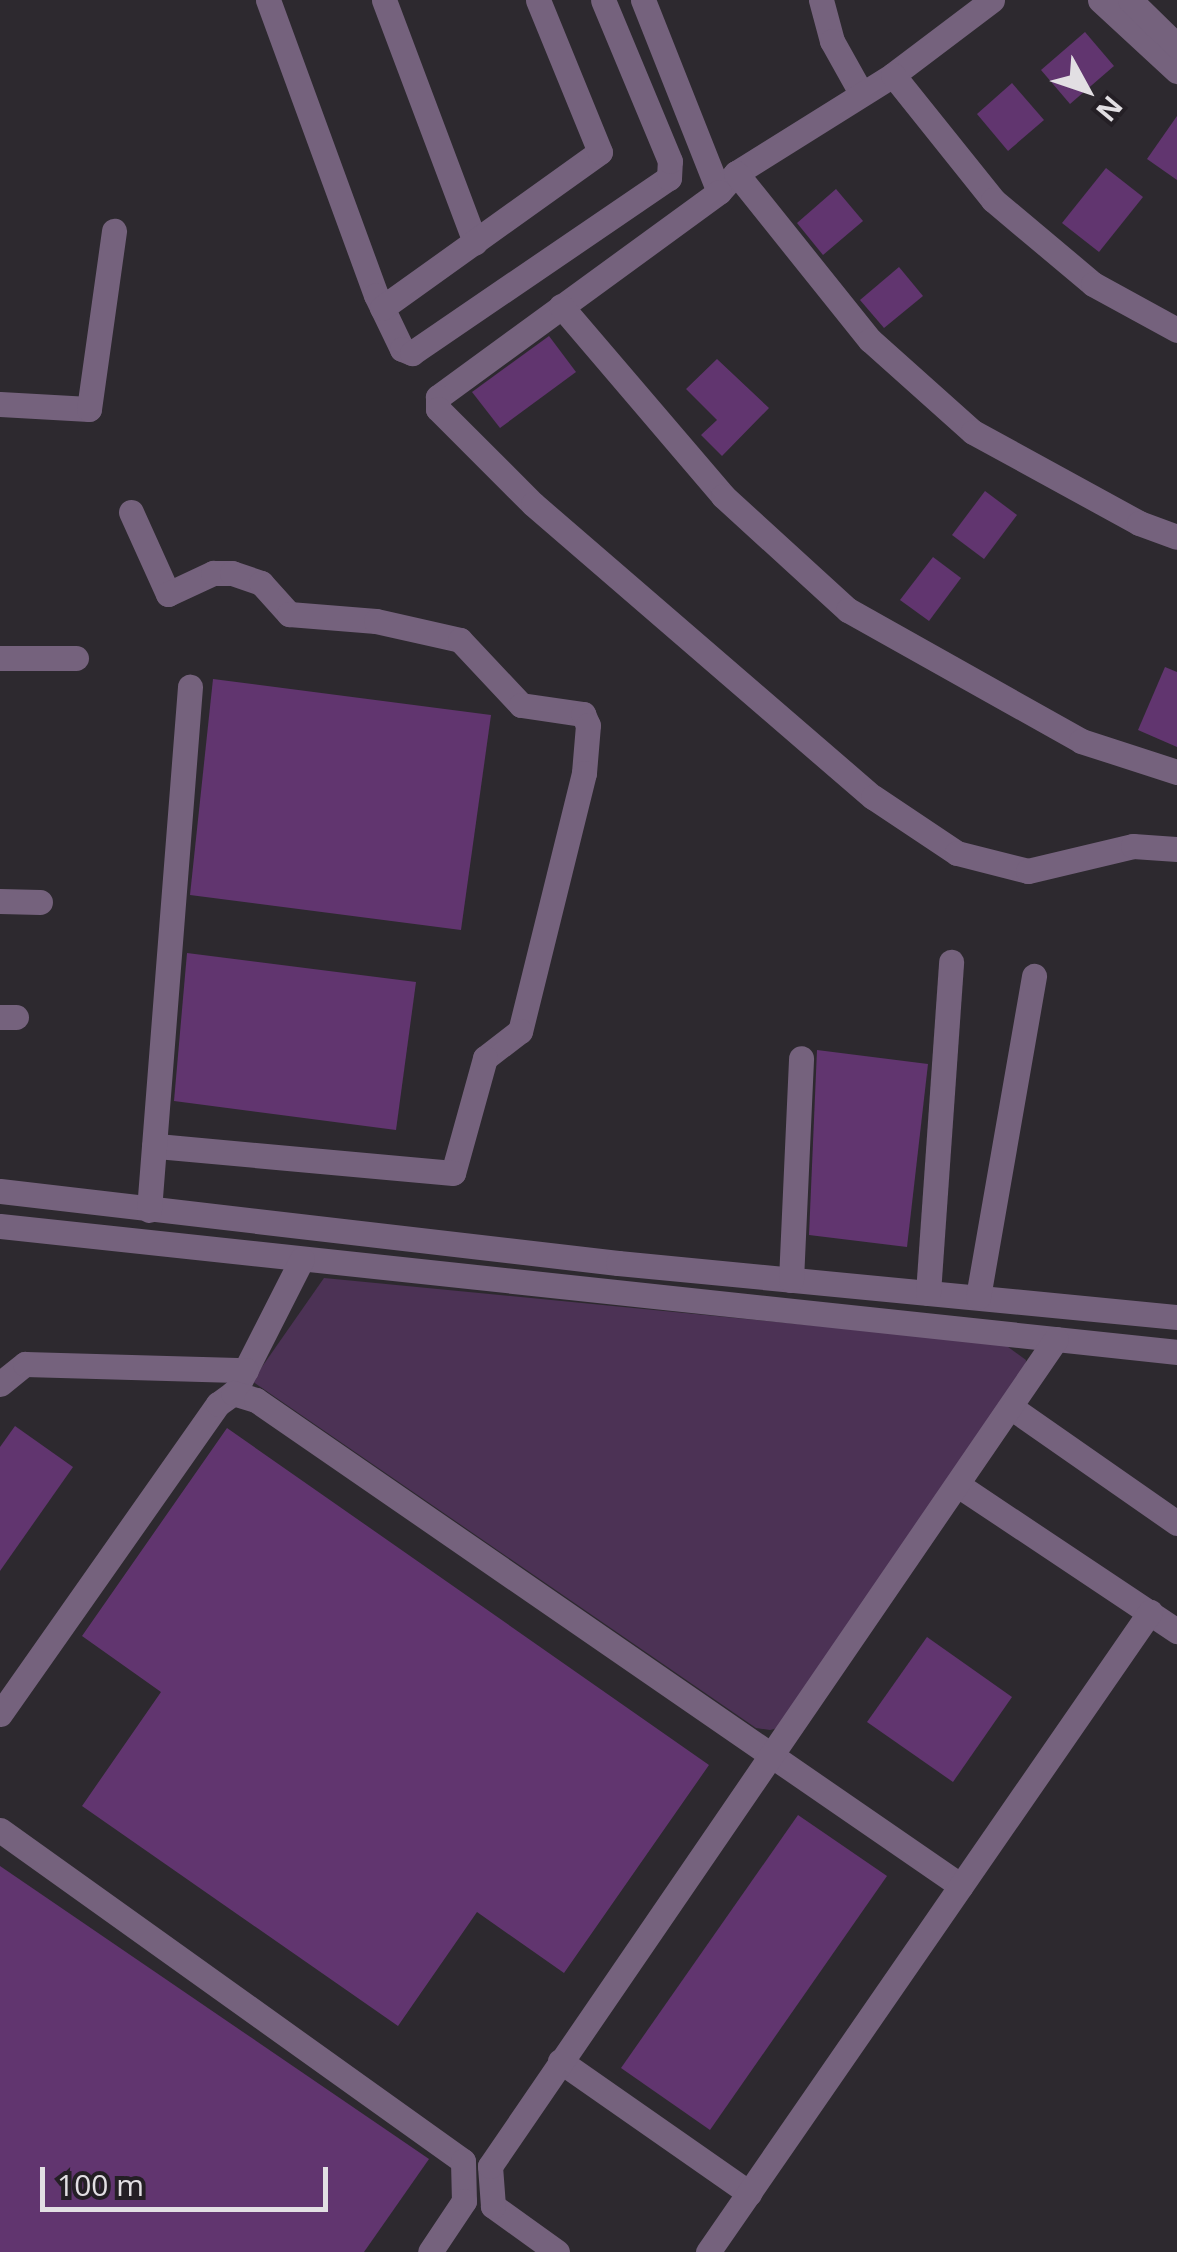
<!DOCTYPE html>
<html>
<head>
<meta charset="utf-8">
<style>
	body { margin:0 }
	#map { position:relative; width:1177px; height:2252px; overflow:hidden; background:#2d292f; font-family:"Open Sans",sans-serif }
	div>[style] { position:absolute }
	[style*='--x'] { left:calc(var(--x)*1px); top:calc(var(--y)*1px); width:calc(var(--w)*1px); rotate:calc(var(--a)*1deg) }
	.green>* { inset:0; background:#4c3255 }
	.building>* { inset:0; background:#61356f }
	.minor>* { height:25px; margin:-12.5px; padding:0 12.5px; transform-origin:12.5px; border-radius:12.5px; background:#75627d }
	span { translate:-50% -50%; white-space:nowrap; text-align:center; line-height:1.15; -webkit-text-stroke:8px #241f25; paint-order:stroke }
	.north { position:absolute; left:1037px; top:40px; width:100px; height:100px; -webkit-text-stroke:8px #241f25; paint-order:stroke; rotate:130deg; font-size:28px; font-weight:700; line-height:40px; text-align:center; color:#e2dfe3 }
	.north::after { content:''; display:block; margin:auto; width:35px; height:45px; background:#e2dfe3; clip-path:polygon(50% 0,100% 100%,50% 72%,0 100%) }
	.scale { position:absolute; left:40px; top:2167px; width:288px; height:45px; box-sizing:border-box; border:5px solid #e2dfe3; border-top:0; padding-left:12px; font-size:30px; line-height:35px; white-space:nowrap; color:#e2dfe3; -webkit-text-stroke:8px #241f25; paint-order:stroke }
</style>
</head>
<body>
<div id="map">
	<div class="green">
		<i style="clip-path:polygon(324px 1278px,1004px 1344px,1026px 1360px,1025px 1379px,782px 1727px,770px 1730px,756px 1728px,252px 1381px)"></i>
	</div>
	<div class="building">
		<i style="clip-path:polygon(1085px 32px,1114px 66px,1070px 104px,1041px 70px)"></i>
		<i style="clip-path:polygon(1012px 83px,1044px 120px,1008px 151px,977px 114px)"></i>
		<i style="clip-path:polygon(1177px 116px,1177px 180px,1147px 159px)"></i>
		<i style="clip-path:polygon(1106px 168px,1143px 197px,1099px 252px,1062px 223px)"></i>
		<i style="clip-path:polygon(836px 189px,863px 221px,823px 255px,797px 223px)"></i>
		<i style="clip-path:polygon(899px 267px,923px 296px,884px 328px,860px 300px)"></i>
		<i style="clip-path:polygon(549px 336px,576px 372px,500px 428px,472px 392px)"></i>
		<i style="clip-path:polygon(717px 359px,769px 408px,722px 456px,701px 435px,717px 420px,686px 389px)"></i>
		<i style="clip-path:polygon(985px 491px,1017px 515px,984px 559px,952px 535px)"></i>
		<i style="clip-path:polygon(933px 557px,961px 578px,929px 621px,900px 600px)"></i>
		<i style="clip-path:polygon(1165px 667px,1177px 672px,1177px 747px,1138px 730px)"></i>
		<i style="clip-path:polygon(213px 679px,491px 715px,461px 930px,190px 895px)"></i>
		<i style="clip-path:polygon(187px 953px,416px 982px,396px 1130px,174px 1101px)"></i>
		<i style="clip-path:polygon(817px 1050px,928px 1064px,907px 1247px,809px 1235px)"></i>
		<i style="clip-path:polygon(15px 1426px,73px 1467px,0 1571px,0 1447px)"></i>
		<i style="clip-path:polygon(227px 1428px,709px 1765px,564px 1973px,477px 1912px,398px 2026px,82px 1806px,161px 1692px,82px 1636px)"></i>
		<i style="clip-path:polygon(927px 1637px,1012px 1697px,953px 1782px,867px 1722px)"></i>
		<i style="clip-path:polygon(798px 1815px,887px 1876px,710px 2130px,621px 2068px)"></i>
		<i style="clip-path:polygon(0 1866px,429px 2159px,364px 2252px,0 2252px)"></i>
	</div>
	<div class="minor">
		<i style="--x:268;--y:0;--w:314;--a:69.9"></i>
		<i style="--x:376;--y:295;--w:60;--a:64.3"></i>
		<i style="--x:402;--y:349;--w:11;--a:22"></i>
		<i style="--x:412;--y:353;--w:311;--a:-34.3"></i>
		<i style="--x:669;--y:178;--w:17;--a:-87"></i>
		<i style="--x:670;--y:161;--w:174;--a:-112.6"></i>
		<i style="--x:384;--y:0;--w:259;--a:69.4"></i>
		<i style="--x:643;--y:0;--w:206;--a:68.4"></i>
		<i style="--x:821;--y:0;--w:42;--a:75"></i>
		<i style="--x:832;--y:41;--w:57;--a:60.8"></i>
		<i style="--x:992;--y:0;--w:124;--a:142.9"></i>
		<i style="--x:893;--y:75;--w:185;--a:148"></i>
		<i style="--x:736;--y:173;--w:25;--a:132"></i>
		<i style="--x:719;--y:192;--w:348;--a:143.9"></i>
		<i style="--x:438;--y:397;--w:12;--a:90"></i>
		<i style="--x:438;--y:409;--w:134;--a:45"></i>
		<i style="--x:533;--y:504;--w:449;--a:40.8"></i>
		<i style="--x:873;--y:797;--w:101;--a:33.7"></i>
		<i style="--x:957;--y:853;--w:73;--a:14.2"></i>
		<i style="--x:1028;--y:871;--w:108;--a:-13.4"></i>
		<i style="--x:1133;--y:846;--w:44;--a:3.9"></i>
		<i style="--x:1100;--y:0;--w:105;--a:42.7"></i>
		<i style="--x:1130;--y:0;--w:66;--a:44.4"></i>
		<i style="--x:893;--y:75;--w:160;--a:51.3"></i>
		<i style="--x:993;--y:200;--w:131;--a:40"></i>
		<i style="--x:1093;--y:284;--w:96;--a:28.7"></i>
		<i style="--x:736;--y:173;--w:214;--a:51.3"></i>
		<i style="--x:870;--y:340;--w:138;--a:41.8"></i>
		<i style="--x:973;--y:432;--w:189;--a:28.7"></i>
		<i style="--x:1139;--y:523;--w:40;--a:20.2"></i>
		<i style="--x:561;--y:306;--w:250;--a:49.5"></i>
		<i style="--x:723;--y:496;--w:169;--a:42.4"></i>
		<i style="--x:848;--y:610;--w:267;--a:29.3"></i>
		<i style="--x:1081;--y:741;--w:101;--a:17.9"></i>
		<i style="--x:382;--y:308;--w:268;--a:-35.6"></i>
		<i style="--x:600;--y:152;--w:164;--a:-112.2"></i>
		<i style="--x:0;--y:404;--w:89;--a:3.2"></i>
		<i style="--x:89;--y:409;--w:180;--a:-82"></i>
		<i style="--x:131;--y:512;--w:90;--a:65.7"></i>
		<i style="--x:168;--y:594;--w:50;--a:-25"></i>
		<i style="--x:213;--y:573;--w:19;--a:0"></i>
		<i style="--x:232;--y:573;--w:31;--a:19"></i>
		<i style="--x:261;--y:583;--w:42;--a:47.9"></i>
		<i style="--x:289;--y:614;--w:87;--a:4.6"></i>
		<i style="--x:376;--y:621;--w:86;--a:12.7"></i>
		<i style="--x:460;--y:640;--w:89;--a:46.8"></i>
		<i style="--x:521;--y:705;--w:63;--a:8.3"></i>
		<i style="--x:583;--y:714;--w:12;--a:66"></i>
		<i style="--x:588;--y:725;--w:48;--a:94.8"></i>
		<i style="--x:584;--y:773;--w:266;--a:103.9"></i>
		<i style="--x:520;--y:1031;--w:44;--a:142.4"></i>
		<i style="--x:485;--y:1058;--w:119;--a:105.5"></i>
		<i style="--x:453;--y:1173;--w:300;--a:-174.8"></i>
		<i style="--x:0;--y:658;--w:76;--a:0"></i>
		<i style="--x:0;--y:901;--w:40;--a:1.4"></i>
		<i style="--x:0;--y:1017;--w:16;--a:0"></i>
		<i style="--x:0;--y:1191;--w:622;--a:6.65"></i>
		<i style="--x:618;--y:1263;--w:562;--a:5.52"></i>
		<i style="--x:149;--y:1210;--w:525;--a:-85.52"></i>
		<i style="--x:0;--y:1226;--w:1184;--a:6.11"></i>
		<i style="--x:791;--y:1280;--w:222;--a:-87.4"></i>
		<i style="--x:928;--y:1293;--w:332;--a:-86"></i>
		<i style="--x:978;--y:1297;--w:326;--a:-80.1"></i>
		<i style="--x:239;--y:1383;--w:139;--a:-63.1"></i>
		<i style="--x:0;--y:1384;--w:32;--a:-39"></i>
		<i style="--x:25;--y:1364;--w:221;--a:1.6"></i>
		<i style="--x:1012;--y:1408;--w:201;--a:34.9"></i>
		<i style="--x:961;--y:1487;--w:260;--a:33.7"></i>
		<i style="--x:0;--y:1714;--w:379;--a:-54.9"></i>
		<i style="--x:218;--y:1404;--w:19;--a:-36"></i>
		<i style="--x:233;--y:1393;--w:24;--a:17"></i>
		<i style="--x:256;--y:1400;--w:856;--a:34.58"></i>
		<i style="--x:0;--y:1830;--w:569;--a:35.56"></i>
		<i style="--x:463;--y:2161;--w:40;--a:88.6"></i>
		<i style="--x:464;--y:2201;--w:61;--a:123.7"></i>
		<i style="--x:560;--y:2061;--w:231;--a:34.9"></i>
		<i style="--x:557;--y:2252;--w:79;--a:-144.3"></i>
		<i style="--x:493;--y:2206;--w:40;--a:-94.3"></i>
		<i style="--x:490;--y:2166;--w:1002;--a:-55.61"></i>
		<i style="--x:708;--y:2252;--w:778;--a:-55.37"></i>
	</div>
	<div class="north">N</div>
	<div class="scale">100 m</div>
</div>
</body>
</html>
